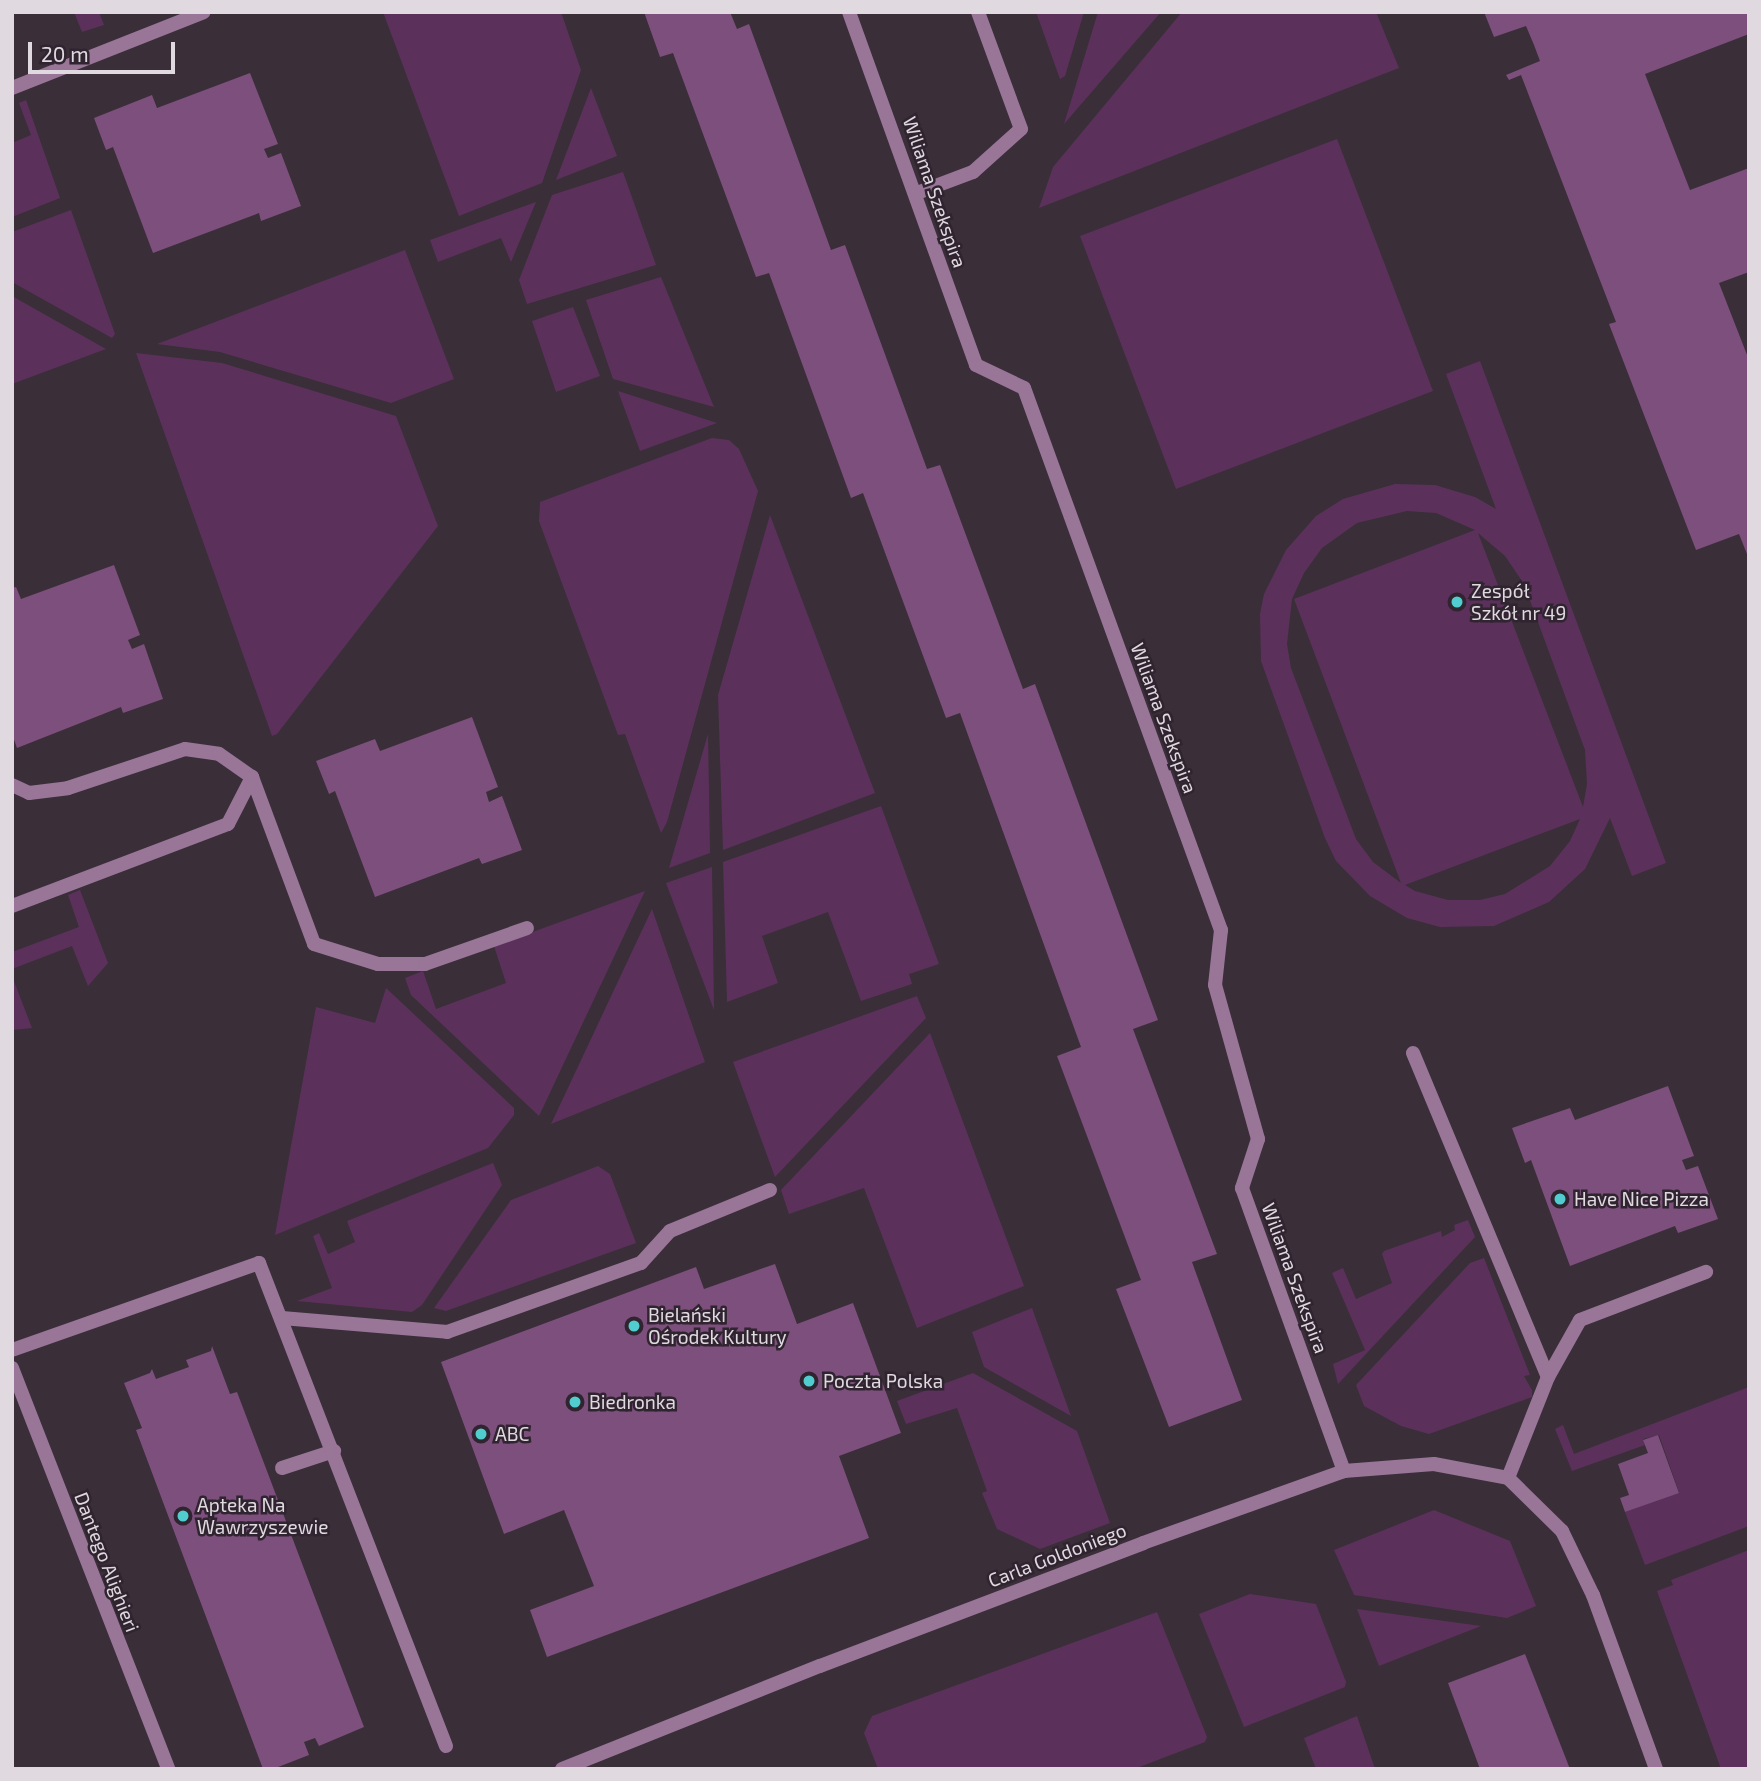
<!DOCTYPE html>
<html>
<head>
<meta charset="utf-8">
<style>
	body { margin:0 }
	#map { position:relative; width:1761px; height:1781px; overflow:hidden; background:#3a2e39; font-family:"Exo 2",sans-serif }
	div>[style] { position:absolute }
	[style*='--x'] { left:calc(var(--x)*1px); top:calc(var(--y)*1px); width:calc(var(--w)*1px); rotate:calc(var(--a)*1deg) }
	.green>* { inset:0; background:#5b315b }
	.building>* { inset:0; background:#7d4f7c }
	.service>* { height:14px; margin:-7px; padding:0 7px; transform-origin:7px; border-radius:7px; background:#997598 }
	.minor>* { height:14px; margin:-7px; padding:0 7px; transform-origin:7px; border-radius:7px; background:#997598 }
	.dots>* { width:19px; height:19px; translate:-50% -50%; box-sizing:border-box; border:4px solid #2f242f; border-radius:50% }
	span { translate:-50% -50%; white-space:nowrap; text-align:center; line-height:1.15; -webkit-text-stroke:5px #2f242f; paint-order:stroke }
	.street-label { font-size:19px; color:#e0d9e0 }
	.poi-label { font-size:19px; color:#e0d9e0 }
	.left { translate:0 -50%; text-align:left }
	.frame { position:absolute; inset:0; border:14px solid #e0d9e0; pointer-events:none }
	.scale { position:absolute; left:28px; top:42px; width:147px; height:32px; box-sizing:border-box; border:4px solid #e0d9e0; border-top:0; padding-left:9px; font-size:21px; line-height:24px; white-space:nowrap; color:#e0d9e0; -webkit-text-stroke:5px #2f242f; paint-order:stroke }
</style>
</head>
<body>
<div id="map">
	<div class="green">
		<i style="clip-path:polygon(74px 12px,99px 12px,104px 25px,82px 32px)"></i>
		<i style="clip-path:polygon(383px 12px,561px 12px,581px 70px,542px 183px,459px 216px)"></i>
		<i style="clip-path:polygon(1036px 12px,1084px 12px,1065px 76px,1060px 79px)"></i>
		<i style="clip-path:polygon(1098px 12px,1161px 12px,1064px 124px)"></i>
		<i style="clip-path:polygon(1182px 12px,1376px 12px,1399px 68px,1039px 208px,1053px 167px)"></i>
		<i style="clip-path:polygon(591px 88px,617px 156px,556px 180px)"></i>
		<i style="clip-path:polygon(26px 100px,60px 198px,12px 217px,12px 143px,31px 135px,19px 103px)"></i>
		<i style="clip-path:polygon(1337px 139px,1433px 391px,1176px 489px,1080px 236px)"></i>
		<i style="clip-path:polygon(623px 172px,656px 265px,527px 304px,519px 280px,552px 195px)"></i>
		<i style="clip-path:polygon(536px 202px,511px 262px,501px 238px,438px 262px,430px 240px)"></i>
		<i style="clip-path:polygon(71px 210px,115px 334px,112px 338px,12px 282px,12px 232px)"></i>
		<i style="clip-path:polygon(405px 250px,454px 379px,391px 403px,220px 352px,157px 344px)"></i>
		<i style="clip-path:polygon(661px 277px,714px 407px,613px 379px,586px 300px)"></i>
		<i style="clip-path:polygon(12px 296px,106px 349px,12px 384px)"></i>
		<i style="clip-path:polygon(573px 307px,600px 376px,556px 392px,532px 321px)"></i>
		<i style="clip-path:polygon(136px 353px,222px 363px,396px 416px,438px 526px,277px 734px,272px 736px)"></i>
		<i style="clip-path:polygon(evenodd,1480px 361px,1666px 863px,1632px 876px,1610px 818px,1585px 869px,1549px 902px,1494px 926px,1440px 927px,1407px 918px,1370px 896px,1336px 861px,1325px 838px,1261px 661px,1260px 614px,1264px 594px,1286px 550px,1316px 516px,1343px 499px,1395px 484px,1435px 485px,1475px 497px,1496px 509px,1446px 374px,1480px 361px,1407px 511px,1436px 513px,1475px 530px,1294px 599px,1401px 883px,1373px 862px,1356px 839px,1291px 668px,1287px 644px,1292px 599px,1304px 573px,1322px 548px,1357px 523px,1407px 511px,1480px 361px,1478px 533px,1505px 556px,1524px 584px,1585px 750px,1587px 784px,1583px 807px,1478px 533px,1480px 361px,1580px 819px,1570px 841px,1550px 866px,1505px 894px,1480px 900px,1448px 900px,1415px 891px,1405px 885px,1580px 819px)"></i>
		<i style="clip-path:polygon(618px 391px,717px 423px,640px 451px)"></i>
		<i style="clip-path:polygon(712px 438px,729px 440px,739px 449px,758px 491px,667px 822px,661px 833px,625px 734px,618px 735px,539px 521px,540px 502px)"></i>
		<i style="clip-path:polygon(770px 515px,875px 793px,723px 850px,718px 695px)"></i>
		<i style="clip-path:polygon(708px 734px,710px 853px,669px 868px)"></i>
		<i style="clip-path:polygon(881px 806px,939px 964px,909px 974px,912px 984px,861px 1001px,828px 912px,762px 936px,778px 983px,727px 1002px,723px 862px)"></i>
		<i style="clip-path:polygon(712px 867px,714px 1010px,666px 883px)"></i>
		<i style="clip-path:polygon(80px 890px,108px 963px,88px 986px,72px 946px,12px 969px,12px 952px,79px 927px,68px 895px)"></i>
		<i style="clip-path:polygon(645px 891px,539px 1116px,411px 995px,405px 978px,423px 971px,436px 1009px,506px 983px,494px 946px)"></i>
		<i style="clip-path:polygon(652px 909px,705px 1062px,551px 1124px)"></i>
		<i style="clip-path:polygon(12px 976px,32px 1028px,12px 1030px)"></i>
		<i style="clip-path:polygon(386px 988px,514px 1108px,514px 1115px,488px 1148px,275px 1235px,316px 1007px,375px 1023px)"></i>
		<i style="clip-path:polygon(917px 996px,926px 1018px,775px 1177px,733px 1062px)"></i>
		<i style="clip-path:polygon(930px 1033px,1024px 1286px,917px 1328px,864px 1188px,789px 1214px,781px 1190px)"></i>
		<i style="clip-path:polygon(493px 1163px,502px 1185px,422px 1305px,412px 1312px,297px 1301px,332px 1288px,313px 1236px,319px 1233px,328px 1254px,355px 1242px,347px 1221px)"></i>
		<i style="clip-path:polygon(598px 1166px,610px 1174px,636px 1243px,446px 1311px,434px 1308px,511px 1200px)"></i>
		<i style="clip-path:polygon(1468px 1220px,1475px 1237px,1338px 1384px,1333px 1364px,1365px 1350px,1332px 1273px,1343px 1268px,1356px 1299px,1392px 1283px,1382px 1254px,1384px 1251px,1441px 1231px,1442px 1237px,1455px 1230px,1454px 1225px)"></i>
		<i style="clip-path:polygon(1484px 1258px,1530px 1375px,1524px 1376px,1532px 1390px,1532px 1397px,1429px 1434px,1401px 1426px,1364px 1406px,1356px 1385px,1470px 1263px)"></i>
		<i style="clip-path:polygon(1032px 1308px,1071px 1416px,984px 1367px,972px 1332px)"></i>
		<i style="clip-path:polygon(973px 1373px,1077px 1431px,1110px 1523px,1040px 1549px,997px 1529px,982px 1493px,987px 1491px,957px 1408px,906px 1424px,897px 1401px)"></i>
		<i style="clip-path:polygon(1749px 1387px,1749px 1526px,1645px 1565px,1625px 1512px,1679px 1492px,1659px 1435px,1643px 1439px,1645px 1445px,1572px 1471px,1555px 1429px,1563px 1425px,1574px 1454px)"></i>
		<i style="clip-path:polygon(1434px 1510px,1510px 1541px,1536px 1606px,1507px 1618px,1354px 1595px,1334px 1550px)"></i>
		<i style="clip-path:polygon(1749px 1550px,1749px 1769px,1721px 1769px,1657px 1591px,1673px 1585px,1671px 1580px)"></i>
		<i style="clip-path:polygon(1250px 1594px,1316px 1604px,1346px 1682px,1345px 1687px,1244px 1727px,1199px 1614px)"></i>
		<i style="clip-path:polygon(1357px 1609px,1481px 1626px,1379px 1666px)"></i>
		<i style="clip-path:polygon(1157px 1612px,1207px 1737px,1205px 1742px,1134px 1769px,878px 1769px,864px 1733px,872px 1716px)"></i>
		<i style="clip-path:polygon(1357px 1716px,1375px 1769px,1316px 1769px,1304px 1738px)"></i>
	</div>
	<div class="building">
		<i style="clip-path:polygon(644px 12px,730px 12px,737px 29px,749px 24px,831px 250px,845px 245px,927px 469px,940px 465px,1023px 689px,1035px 684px,1158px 1020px,1133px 1029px,1217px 1254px,1192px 1262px,1242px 1400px,1169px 1427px,1116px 1289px,1141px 1280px,1057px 1056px,1081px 1047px,960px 713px,946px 718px,863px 493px,851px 498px,769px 273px,756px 277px,673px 53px,660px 57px)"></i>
		<i style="clip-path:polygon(1484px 12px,1749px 12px,1749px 34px,1645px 74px,1690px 190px,1749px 168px,1749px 272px,1719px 283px,1749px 360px,1749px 559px,1739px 534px,1696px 550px,1609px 324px,1616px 322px,1521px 75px,1509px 80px,1506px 75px,1540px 61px,1534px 45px,1526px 26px,1494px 37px)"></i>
		<i style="clip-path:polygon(250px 73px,278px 144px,264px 149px,268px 158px,281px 153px,301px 206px,261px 221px,259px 213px,153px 253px,113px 147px,106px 150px,94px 118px,152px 95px,157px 108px)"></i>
		<i style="clip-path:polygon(114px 565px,140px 635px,128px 640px,132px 649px,144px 644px,163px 699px,123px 713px,121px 707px,17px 748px,12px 734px,12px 588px,16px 587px,21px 599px)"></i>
		<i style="clip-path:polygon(472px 717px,498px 787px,486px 792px,489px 802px,502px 796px,522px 850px,482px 864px,479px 858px,375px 897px,335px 791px,329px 794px,316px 761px,375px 739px,380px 751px)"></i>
		<i style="clip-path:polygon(1668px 1086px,1694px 1156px,1682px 1160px,1686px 1170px,1698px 1166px,1718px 1219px,1678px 1233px,1675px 1226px,1570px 1266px,1531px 1160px,1525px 1163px,1512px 1128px,1570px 1108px,1575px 1120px)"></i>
		<i style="clip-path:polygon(775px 1264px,797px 1324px,853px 1303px,901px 1433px,839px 1456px,869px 1538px,547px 1657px,530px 1610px,594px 1586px,564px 1510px,504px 1534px,441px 1362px,696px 1267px,704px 1289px)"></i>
		<i style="clip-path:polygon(212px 1346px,230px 1394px,237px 1392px,364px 1727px,319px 1746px,315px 1738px,304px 1742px,309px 1755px,273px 1769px,263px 1769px,136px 1430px,142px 1428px,124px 1383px,150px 1373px,152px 1369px,156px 1379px,189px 1367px,186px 1360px,211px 1351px)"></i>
		<i style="clip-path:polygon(1658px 1435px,1679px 1493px,1625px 1512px,1620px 1498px,1629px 1495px,1618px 1464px,1648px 1453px,1643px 1440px)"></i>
		<i style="clip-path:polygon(1525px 1654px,1570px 1769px,1480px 1769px,1448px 1683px)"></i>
	</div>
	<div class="service">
		<i style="--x:917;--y:193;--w:60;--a:-20.6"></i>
		<i style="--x:973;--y:172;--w:64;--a:-41.9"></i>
		<i style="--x:1021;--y:129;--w:125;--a:-110.2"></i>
		<i style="--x:12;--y:785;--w:19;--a:25"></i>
		<i style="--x:29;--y:793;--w:39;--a:-7"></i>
		<i style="--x:68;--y:788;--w:123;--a:-18.4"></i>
		<i style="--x:185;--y:749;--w:34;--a:8"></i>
		<i style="--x:219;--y:754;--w:40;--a:34.9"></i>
		<i style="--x:252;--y:777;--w:178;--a:69.6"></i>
		<i style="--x:314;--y:944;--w:67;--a:17.4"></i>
		<i style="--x:378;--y:964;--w:47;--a:0"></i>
		<i style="--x:425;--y:964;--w:108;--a:-19.4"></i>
		<i style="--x:12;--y:906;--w:231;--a:-20.8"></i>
		<i style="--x:228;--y:824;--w:53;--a:-62.9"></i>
		<i style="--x:1413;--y:1053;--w:351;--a:67.4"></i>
		<i style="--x:282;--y:1318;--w:166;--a:4.8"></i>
		<i style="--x:447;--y:1332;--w:206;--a:-19.6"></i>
		<i style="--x:641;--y:1263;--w:43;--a:-47.8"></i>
		<i style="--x:670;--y:1231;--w:108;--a:-22.3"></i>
		<i style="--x:282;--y:1468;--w:55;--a:-18.1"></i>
		<i style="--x:1508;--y:1478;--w:109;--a:-68.4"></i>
		<i style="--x:1548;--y:1377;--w:65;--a:-60.7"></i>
		<i style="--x:1580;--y:1320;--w:135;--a:-20.9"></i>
	</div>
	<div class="minor">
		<i style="--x:849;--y:12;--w:375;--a:70.2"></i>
		<i style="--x:976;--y:365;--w:53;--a:25.6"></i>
		<i style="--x:1024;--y:388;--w:577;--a:70.03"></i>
		<i style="--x:1221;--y:930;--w:55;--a:96.2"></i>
		<i style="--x:1215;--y:985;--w:160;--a:74.4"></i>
		<i style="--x:1258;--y:1139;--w:52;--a:108.1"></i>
		<i style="--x:1242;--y:1188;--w:301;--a:70.2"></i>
		<i style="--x:12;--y:88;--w:206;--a:-21.6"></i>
		<i style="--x:12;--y:1350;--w:262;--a:-19.4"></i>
		<i style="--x:259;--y:1263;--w:518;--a:68.84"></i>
		<i style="--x:12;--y:1368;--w:430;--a:68.7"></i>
		<i style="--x:562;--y:1769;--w:278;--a:-21.8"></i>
		<i style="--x:820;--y:1666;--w:346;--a:-20.8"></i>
		<i style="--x:1143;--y:1543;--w:214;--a:-19.7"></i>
		<i style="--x:1344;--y:1471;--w:90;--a:-4.4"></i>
		<i style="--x:1434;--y:1464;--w:75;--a:10.7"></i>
		<i style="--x:1508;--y:1478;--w:76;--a:44.5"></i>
		<i style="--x:1562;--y:1531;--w:71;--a:64.2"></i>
		<i style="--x:1593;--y:1595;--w:185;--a:70.1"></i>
	</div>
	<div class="dots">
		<i style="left:1457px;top:602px;background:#52cdcf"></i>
		<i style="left:1560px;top:1199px;background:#52cdcf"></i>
		<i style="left:634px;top:1326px;background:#52cdcf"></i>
		<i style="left:809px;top:1381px;background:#52cdcf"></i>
		<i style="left:575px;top:1402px;background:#52cdcf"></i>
		<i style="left:481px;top:1434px;background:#52cdcf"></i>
		<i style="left:183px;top:1516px;background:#52cdcf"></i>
	</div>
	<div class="street-label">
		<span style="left:935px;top:192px;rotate:71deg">Wiliama Szekspira</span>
		<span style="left:1164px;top:718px;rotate:70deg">Wiliama Szekspira</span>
		<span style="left:1295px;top:1278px;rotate:70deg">Wiliama Szekspira</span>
		<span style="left:1057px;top:1555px;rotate:-21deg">Carla Goldoniego</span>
		<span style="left:107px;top:1562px;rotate:69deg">Dantego Alighieri</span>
	</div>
	<div class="poi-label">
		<span class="left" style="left:1471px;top:602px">Zespół<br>Szkół nr 49</span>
		<span class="left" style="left:1574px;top:1199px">Have Nice Pizza</span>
		<span class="left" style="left:648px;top:1326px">Bielański<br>Ośrodek Kultury</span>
		<span class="left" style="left:823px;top:1381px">Poczta Polska</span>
		<span class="left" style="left:589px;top:1402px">Biedronka</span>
		<span class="left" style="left:495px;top:1434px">ABC</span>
		<span class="left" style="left:197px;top:1516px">Apteka Na<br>Wawrzyszewie</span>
	</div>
	<div class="frame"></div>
	<div class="scale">20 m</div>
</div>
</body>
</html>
